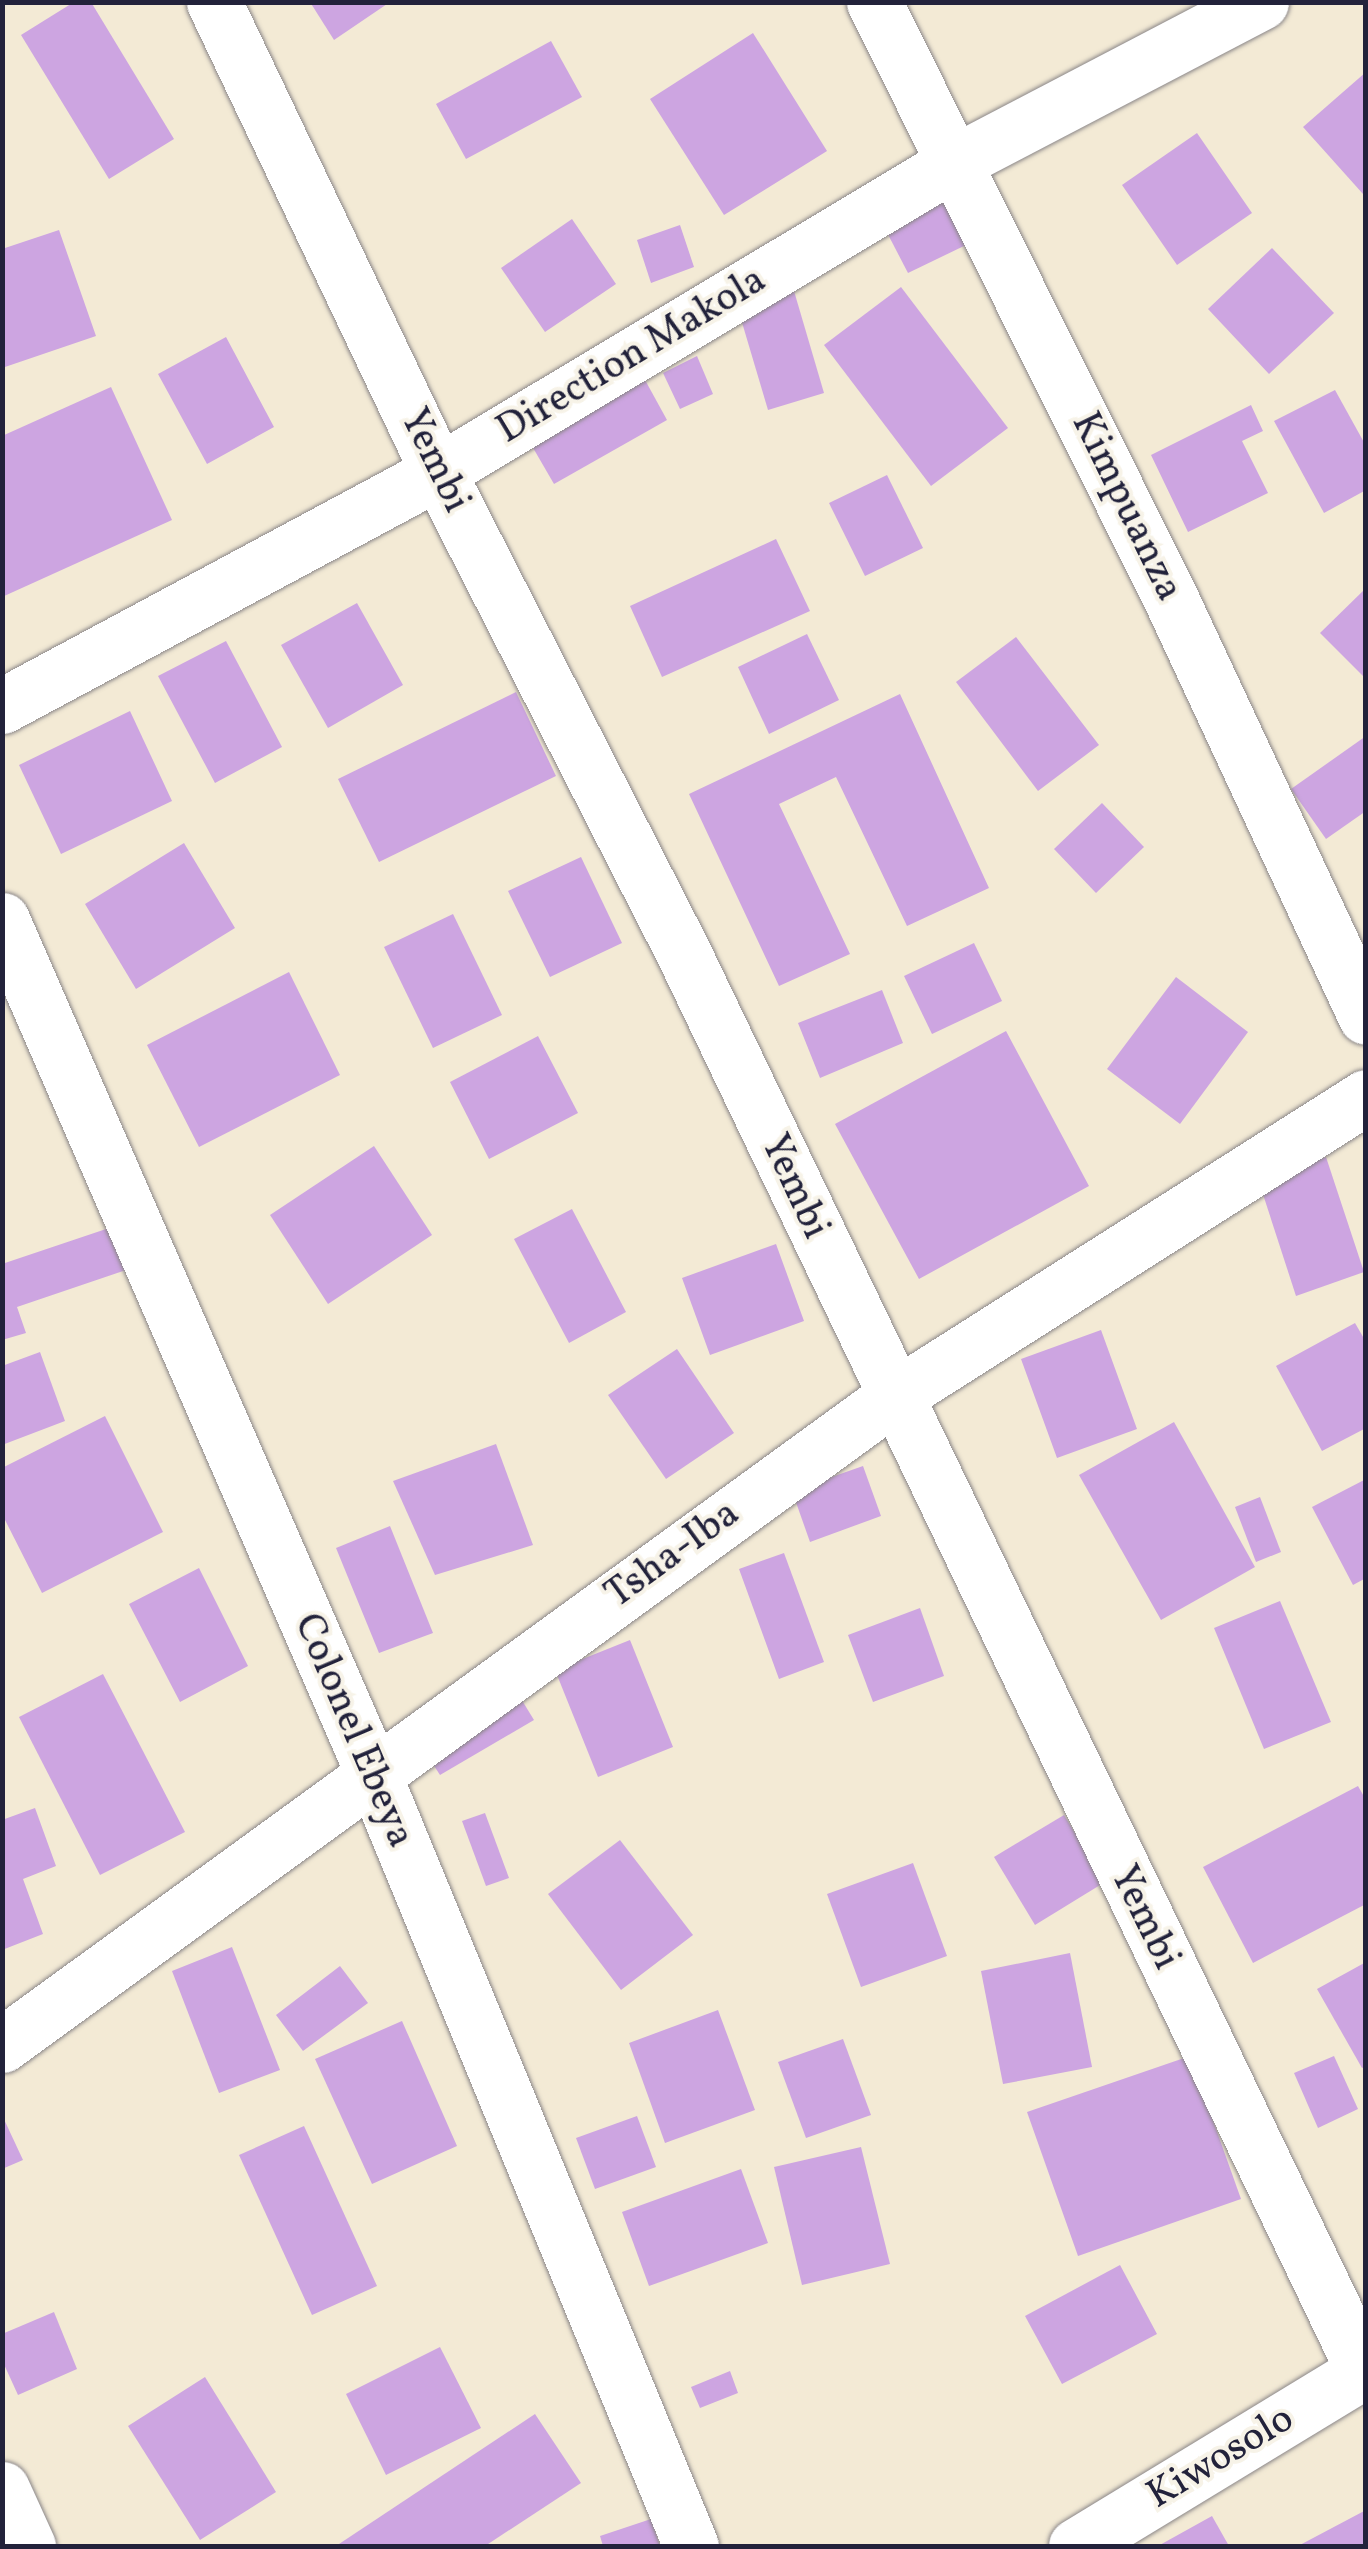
<!DOCTYPE html>
<html>
<head>
<meta charset="utf-8">
<style>
	body { margin:0 }
	#map { position:relative; width:1368px; height:2549px; overflow:hidden; background:#f3ead5; font-family:Vollkorn,serif }
	div>[style] { position:absolute }
	[style*='--x'] { left:calc(var(--x)*1px); top:calc(var(--y)*1px); width:calc(var(--w)*1px); rotate:calc(var(--a)*1deg) }
	.building>* { inset:0; background:#cda5e1 }
	.roads { filter:drop-shadow(0 0 2px #8a8688) drop-shadow(0 0 2px #8a8688) }
	.minor>* { height:55px; margin:-27.5px; padding:0 27.5px; transform-origin:27.5px; border-radius:27.5px; background:#fff }
	span { translate:-50% -50%; white-space:nowrap; text-align:center; line-height:1.15; -webkit-text-stroke:8px #f7f3e8; paint-order:stroke }
	.street-label { font-size:40px; color:#22223b }
	.frame { position:absolute; inset:0; border:5px solid #22223b; pointer-events:none }
</style>
</head>
<body>
<div id="map">
	<div class="building">
		<i style="clip-path:polygon(74px 2px,91px 2px,174px 139px,109px 179px,21px 35px)"></i>
		<i style="clip-path:polygon(310px 2px,390px 2px,334px 40px)"></i>
		<i style="clip-path:polygon(753px 33px,827px 151px,724px 215px,650px 99px)"></i>
		<i style="clip-path:polygon(551px 41px,582px 97px,466px 159px,436px 104px)"></i>
		<i style="clip-path:polygon(1366px 72px,1366px 192px,1363px 194px,1303px 127px)"></i>
		<i style="clip-path:polygon(1197px 133px,1252px 213px,1177px 265px,1122px 185px)"></i>
		<i style="clip-path:polygon(939px 189px,966px 245px,908px 273px,880px 219px)"></i>
		<i style="clip-path:polygon(572px 219px,616px 284px,545px 332px,501px 268px)"></i>
		<i style="clip-path:polygon(680px 225px,694px 267px,651px 283px,637px 240px)"></i>
		<i style="clip-path:polygon(59px 230px,96px 336px,2px 368px,2px 249px)"></i>
		<i style="clip-path:polygon(1272px 248px,1334px 313px,1269px 374px,1208px 309px)"></i>
		<i style="clip-path:polygon(901px 287px,1008px 428px,931px 486px,824px 345px)"></i>
		<i style="clip-path:polygon(794px 291px,824px 393px,768px 410px,738px 309px)"></i>
		<i style="clip-path:polygon(226px 337px,274px 427px,207px 464px,158px 374px)"></i>
		<i style="clip-path:polygon(697px 356px,713px 394px,680px 409px,663px 373px)"></i>
		<i style="clip-path:polygon(639px 369px,667px 420px,554px 484px,525px 434px)"></i>
		<i style="clip-path:polygon(111px 387px,172px 520px,2px 597px,2px 436px)"></i>
		<i style="clip-path:polygon(1335px 390px,1366px 446px,1366px 490px,1324px 513px,1274px 421px)"></i>
		<i style="clip-path:polygon(1251px 405px,1263px 431px,1242px 441px,1268px 493px,1188px 532px,1151px 455px)"></i>
		<i style="clip-path:polygon(887px 475px,923px 548px,865px 576px,829px 503px)"></i>
		<i style="clip-path:polygon(776px 539px,810px 611px,662px 677px,630px 606px)"></i>
		<i style="clip-path:polygon(1366px 588px,1366px 679px,1320px 633px)"></i>
		<i style="clip-path:polygon(357px 603px,403px 685px,328px 728px,281px 645px)"></i>
		<i style="clip-path:polygon(807px 634px,839px 700px,769px 734px,738px 667px)"></i>
		<i style="clip-path:polygon(1016px 637px,1099px 745px,1038px 791px,956px 682px)"></i>
		<i style="clip-path:polygon(226px 641px,282px 747px,215px 783px,158px 676px)"></i>
		<i style="clip-path:polygon(516px 692px,556px 776px,379px 862px,338px 779px)"></i>
		<i style="clip-path:polygon(900px 694px,989px 888px,907px 926px,836px 777px,779px 804px,850px 954px,779px 986px,689px 794px)"></i>
		<i style="clip-path:polygon(130px 711px,172px 801px,61px 854px,19px 765px)"></i>
		<i style="clip-path:polygon(1366px 736px,1366px 811px,1326px 839px,1291px 789px)"></i>
		<i style="clip-path:polygon(1102px 803px,1144px 847px,1096px 893px,1054px 849px)"></i>
		<i style="clip-path:polygon(184px 843px,235px 928px,136px 989px,85px 904px)"></i>
		<i style="clip-path:polygon(581px 857px,622px 943px,550px 977px,508px 891px)"></i>
		<i style="clip-path:polygon(453px 914px,502px 1015px,433px 1048px,384px 947px)"></i>
		<i style="clip-path:polygon(974px 943px,1002px 1001px,932px 1034px,904px 976px)"></i>
		<i style="clip-path:polygon(289px 972px,340px 1075px,199px 1147px,147px 1045px)"></i>
		<i style="clip-path:polygon(1176px 977px,1248px 1032px,1180px 1124px,1107px 1069px)"></i>
		<i style="clip-path:polygon(882px 990px,903px 1043px,820px 1078px,798px 1023px)"></i>
		<i style="clip-path:polygon(1006px 1031px,1089px 1186px,919px 1279px,835px 1124px)"></i>
		<i style="clip-path:polygon(538px 1036px,578px 1113px,489px 1159px,450px 1082px)"></i>
		<i style="clip-path:polygon(374px 1146px,432px 1235px,328px 1304px,270px 1215px)"></i>
		<i style="clip-path:polygon(1326px 1157px,1364px 1272px,1296px 1296px,1258px 1179px)"></i>
		<i style="clip-path:polygon(572px 1209px,626px 1312px,569px 1343px,514px 1239px)"></i>
		<i style="clip-path:polygon(115px 1226px,129px 1269px,17px 1307px,26px 1333px,2px 1340px,2px 1264px)"></i>
		<i style="clip-path:polygon(776px 1244px,804px 1321px,710px 1355px,682px 1278px)"></i>
		<i style="clip-path:polygon(1355px 1323px,1366px 1342px,1366px 1428px,1322px 1451px,1276px 1366px)"></i>
		<i style="clip-path:polygon(1101px 1330px,1137px 1429px,1057px 1458px,1021px 1359px)"></i>
		<i style="clip-path:polygon(677px 1349px,734px 1433px,666px 1479px,608px 1395px)"></i>
		<i style="clip-path:polygon(40px 1352px,65px 1421px,2px 1445px,2px 1366px)"></i>
		<i style="clip-path:polygon(105px 1416px,163px 1532px,42px 1593px,2px 1514px,2px 1468px)"></i>
		<i style="clip-path:polygon(1174px 1422px,1255px 1567px,1161px 1620px,1079px 1475px)"></i>
		<i style="clip-path:polygon(496px 1444px,533px 1545px,435px 1575px,393px 1481px)"></i>
		<i style="clip-path:polygon(863px 1466px,881px 1516px,810px 1542px,792px 1491px)"></i>
		<i style="clip-path:polygon(1366px 1479px,1366px 1578px,1353px 1585px,1312px 1507px)"></i>
		<i style="clip-path:polygon(1260px 1497px,1281px 1552px,1256px 1562px,1235px 1507px)"></i>
		<i style="clip-path:polygon(390px 1526px,433px 1633px,379px 1653px,336px 1548px)"></i>
		<i style="clip-path:polygon(784px 1553px,824px 1662px,779px 1679px,739px 1569px)"></i>
		<i style="clip-path:polygon(199px 1568px,248px 1666px,180px 1702px,129px 1604px)"></i>
		<i style="clip-path:polygon(1280px 1601px,1331px 1722px,1264px 1749px,1214px 1628px)"></i>
		<i style="clip-path:polygon(920px 1608px,944px 1676px,873px 1702px,848px 1635px)"></i>
		<i style="clip-path:polygon(630px 1640px,673px 1747px,598px 1777px,555px 1670px)"></i>
		<i style="clip-path:polygon(103px 1674px,185px 1832px,100px 1875px,19px 1717px)"></i>
		<i style="clip-path:polygon(515px 1689px,534px 1720px,440px 1775px,420px 1744px)"></i>
		<i style="clip-path:polygon(1358px 1786px,1366px 1800px,1366px 1904px,1253px 1963px,1203px 1867px)"></i>
		<i style="clip-path:polygon(35px 1808px,56px 1866px,23px 1879px,43px 1934px,2px 1950px,2px 1820px)"></i>
		<i style="clip-path:polygon(485px 1813px,509px 1878px,486px 1886px,462px 1821px)"></i>
		<i style="clip-path:polygon(1064px 1815px,1105px 1882px,1035px 1925px,994px 1857px)"></i>
		<i style="clip-path:polygon(620px 1840px,693px 1935px,621px 1990px,548px 1894px)"></i>
		<i style="clip-path:polygon(913px 1863px,947px 1956px,861px 1987px,827px 1894px)"></i>
		<i style="clip-path:polygon(232px 1947px,280px 2070px,219px 2093px,172px 1971px)"></i>
		<i style="clip-path:polygon(1070px 1953px,1092px 2067px,1003px 2084px,981px 1971px)"></i>
		<i style="clip-path:polygon(1366px 1962px,1366px 2066px,1362px 2068px,1317px 1989px)"></i>
		<i style="clip-path:polygon(340px 1966px,368px 2003px,303px 2051px,276px 2015px)"></i>
		<i style="clip-path:polygon(718px 2010px,755px 2110px,665px 2143px,629px 2043px)"></i>
		<i style="clip-path:polygon(402px 2021px,457px 2146px,372px 2184px,315px 2059px)"></i>
		<i style="clip-path:polygon(843px 2039px,871px 2115px,806px 2138px,778px 2062px)"></i>
		<i style="clip-path:polygon(1190px 2056px,1241px 2199px,1078px 2256px,1027px 2112px)"></i>
		<i style="clip-path:polygon(1334px 2056px,1358px 2109px,1318px 2128px,1294px 2073px)"></i>
		<i style="clip-path:polygon(2px 2115px,23px 2160px,2px 2169px)"></i>
		<i style="clip-path:polygon(637px 2116px,656px 2167px,595px 2189px,576px 2138px)"></i>
		<i style="clip-path:polygon(304px 2126px,377px 2286px,312px 2315px,239px 2155px)"></i>
		<i style="clip-path:polygon(861px 2147px,890px 2264px,802px 2285px,774px 2167px)"></i>
		<i style="clip-path:polygon(741px 2169px,768px 2243px,649px 2286px,622px 2212px)"></i>
		<i style="clip-path:polygon(1120px 2265px,1157px 2334px,1062px 2384px,1025px 2316px)"></i>
		<i style="clip-path:polygon(54px 2312px,77px 2369px,18px 2395px,2px 2360px,2px 2334px)"></i>
		<i style="clip-path:polygon(440px 2347px,481px 2428px,386px 2475px,346px 2394px)"></i>
		<i style="clip-path:polygon(730px 2371px,738px 2393px,700px 2408px,691px 2387px)"></i>
		<i style="clip-path:polygon(205px 2377px,276px 2492px,200px 2540px,128px 2426px)"></i>
		<i style="clip-path:polygon(535px 2414px,581px 2483px,485px 2546px,336px 2546px)"></i>
		<i style="clip-path:polygon(1366px 2510px,1366px 2546px,1298px 2546px)"></i>
		<i style="clip-path:polygon(1212px 2516px,1229px 2546px,1158px 2546px)"></i>
		<i style="clip-path:polygon(651px 2519px,660px 2546px,603px 2546px,600px 2536px)"></i>
	</div>
	<div class="roads">
		<div class="minor">
			<i style="--x:214;--y:2;--w:521;--a:64.52"></i>
			<i style="--x:438;--y:472;--w:541;--a:62.96"></i>
			<i style="--x:684;--y:954;--w:1577;--a:64.38"></i>
			<i style="--x:874;--y:2;--w:665;--a:63.55"></i>
			<i style="--x:1170;--y:597;--w:463;--a:65"></i>
			<i style="--x:2;--y:706;--w:495;--a:-28.2"></i>
			<i style="--x:438;--y:472;--w:605;--a:-30.93"></i>
			<i style="--x:957;--y:161;--w:343;--a:-27.6"></i>
			<i style="--x:2;--y:920;--w:928;--a:66.5"></i>
			<i style="--x:372;--y:1771;--w:838;--a:67.63"></i>
			<i style="--x:2;--y:2045;--w:1100;--a:-36.02"></i>
			<i style="--x:892;--y:1398;--w:561;--a:-32.42"></i>
			<i style="--x:2;--y:2489;--w:63;--a:65.5"></i>
			<i style="--x:1076;--y:2546;--w:339;--a:-31.3"></i>
		</div>
	</div>
	<div class="street-label">
		<span style="left:632px;top:356px;rotate:-31deg">Direction Makola</span>
		<span style="left:434px;top:461px;rotate:64deg">Yembi</span>
		<span style="left:1126px;top:507px;rotate:64deg">Kimpuanza</span>
		<span style="left:794px;top:1187px;rotate:65deg">Yembi</span>
		<span style="left:673px;top:1555px;rotate:-36deg">Tsha-Iba</span>
		<span style="left:353px;top:1731px;rotate:67deg">Colonel Ebeya</span>
		<span style="left:1144px;top:1918px;rotate:64deg">Yembi</span>
		<span style="left:1221px;top:2458px;rotate:-31deg">Kiwosolo</span>
	</div>
	<div class="frame"></div>
</div>
</body>
</html>
